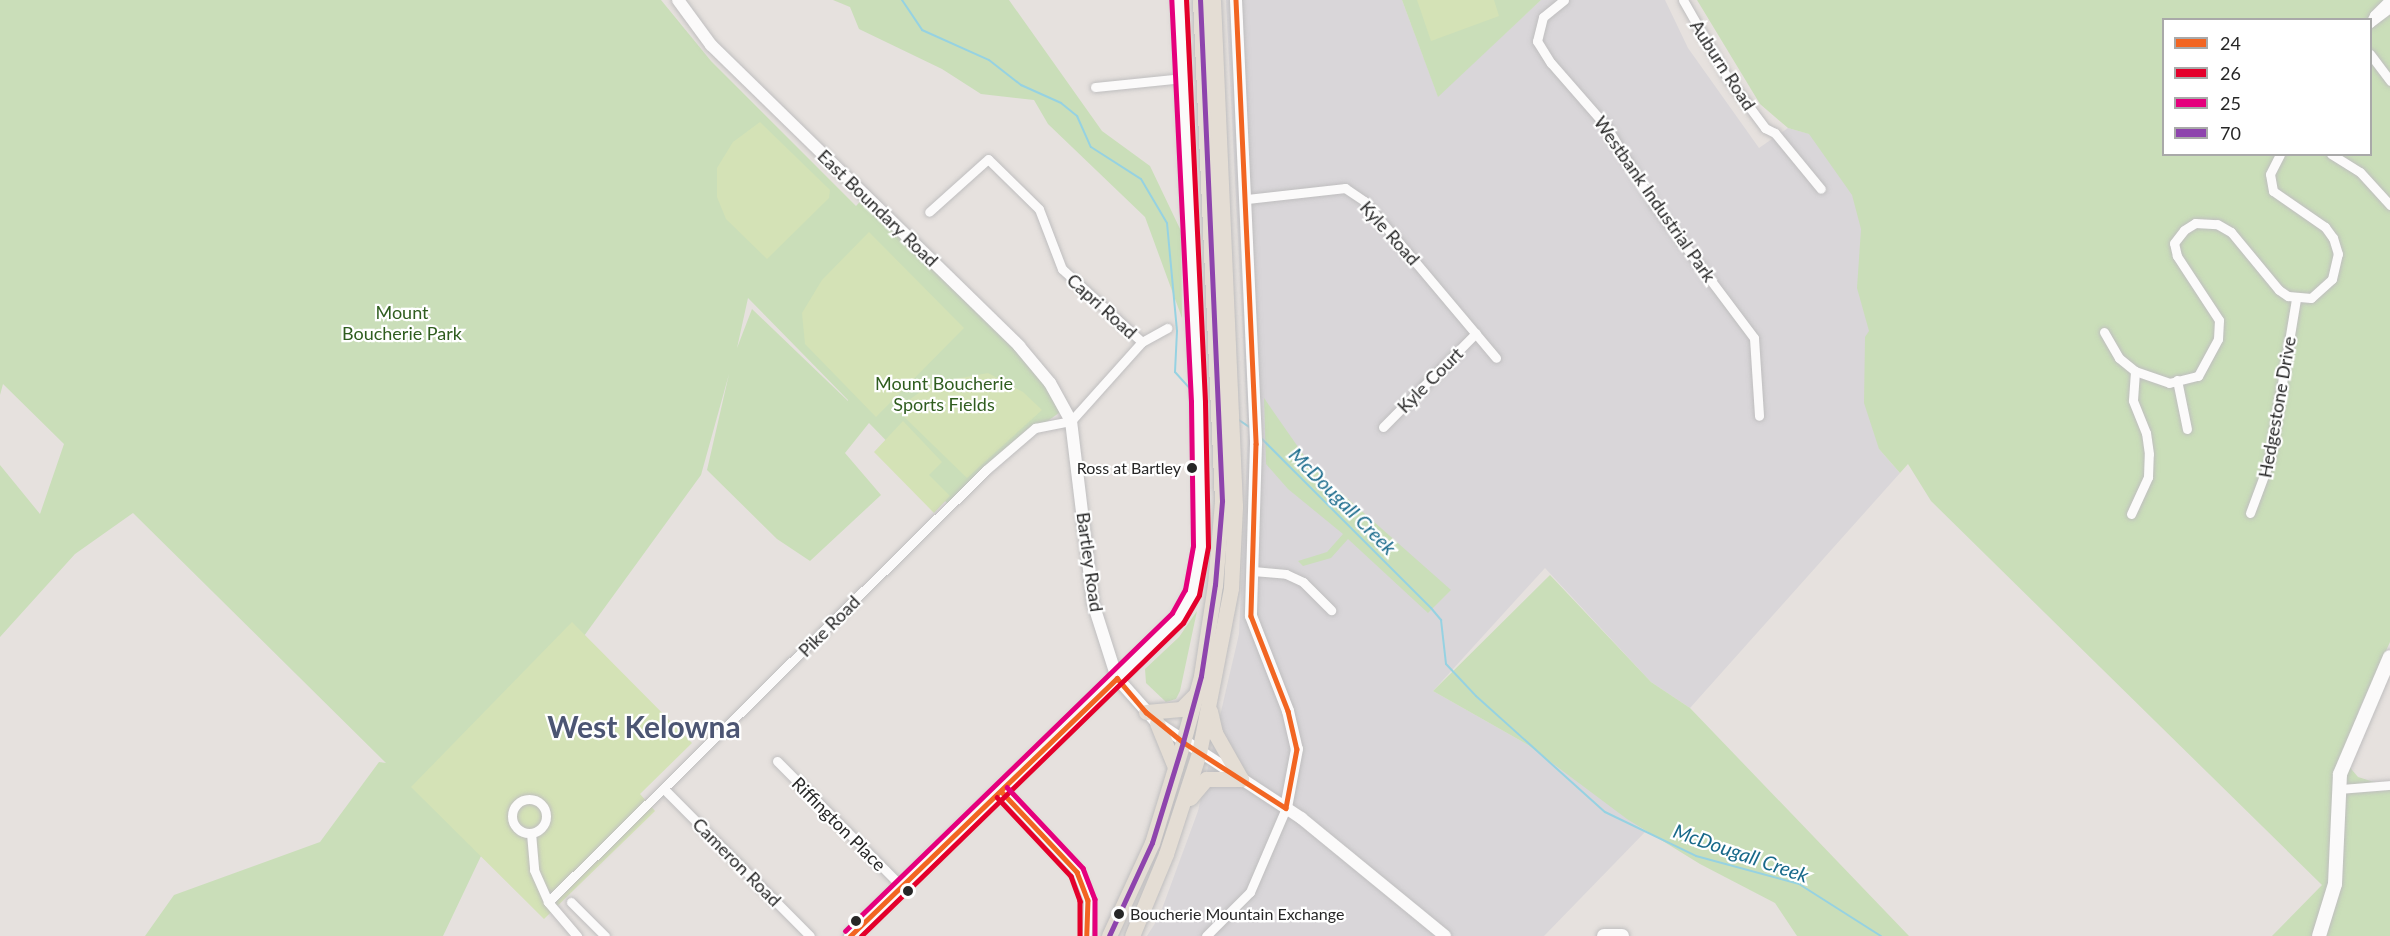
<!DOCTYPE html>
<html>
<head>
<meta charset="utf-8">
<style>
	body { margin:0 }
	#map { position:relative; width:2390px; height:936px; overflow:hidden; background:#e6e1de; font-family:Lato,sans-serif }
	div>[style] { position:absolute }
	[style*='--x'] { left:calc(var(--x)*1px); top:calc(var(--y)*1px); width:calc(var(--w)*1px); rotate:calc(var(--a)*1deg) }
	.industrial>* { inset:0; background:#d9d6d9 }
	.green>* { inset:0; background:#cadeb9 }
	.pitch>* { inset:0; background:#d4e2b6 }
	.stream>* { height:2px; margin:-1px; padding:0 1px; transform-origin:1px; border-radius:1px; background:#96d2e2 }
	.roads { filter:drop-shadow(0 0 2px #bfbebf) drop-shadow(0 0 2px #bfbebf) }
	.minor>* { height:9px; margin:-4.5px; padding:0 4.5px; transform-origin:4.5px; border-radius:4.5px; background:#fbfafa }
	.minor>.ring { margin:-4.5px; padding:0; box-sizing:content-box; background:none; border:9px solid #fbfafa; border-radius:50% }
	.tertiary>* { height:12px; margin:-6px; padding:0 6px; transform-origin:6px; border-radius:6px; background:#fbfafa }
	.secondary>* { height:14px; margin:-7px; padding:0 7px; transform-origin:7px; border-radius:7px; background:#fbfafa }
	.trunk>* { height:15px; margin:-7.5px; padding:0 7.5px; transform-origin:7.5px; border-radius:7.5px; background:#e4ddd4 }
	.bus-1>* { height:4.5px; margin:-2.25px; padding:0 2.25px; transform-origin:2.25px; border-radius:2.25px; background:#f26522 }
	.bus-2>* { height:4.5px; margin:-2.25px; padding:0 2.25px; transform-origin:2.25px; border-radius:2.25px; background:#e4002b }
	.bus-3>* { height:4.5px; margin:-2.25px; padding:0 2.25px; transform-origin:2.25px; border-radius:2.25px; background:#e5007d }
	.bus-4>* { height:4.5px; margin:-2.25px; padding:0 2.25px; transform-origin:2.25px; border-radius:2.25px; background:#8e44ad }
	.dots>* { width:16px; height:16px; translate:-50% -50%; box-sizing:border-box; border:3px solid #fff; border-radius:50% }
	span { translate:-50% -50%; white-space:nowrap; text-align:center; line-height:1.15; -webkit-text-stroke:4.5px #fff; paint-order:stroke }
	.bus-label { font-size:16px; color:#272727 }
	.right { translate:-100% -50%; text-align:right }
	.left { translate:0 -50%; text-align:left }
	.street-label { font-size:18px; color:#272727 }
	.park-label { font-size:18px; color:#2f5d1f }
	.water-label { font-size:20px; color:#18698a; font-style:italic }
	.town-label { font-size:30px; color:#4c5573; font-weight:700 }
	.legend { position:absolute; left:2162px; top:18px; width:210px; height:138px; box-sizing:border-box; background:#fff; border:2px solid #a9a9a9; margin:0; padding:8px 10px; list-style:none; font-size:18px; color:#272727 }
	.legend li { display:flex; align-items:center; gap:12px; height:30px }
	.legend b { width:30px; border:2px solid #a9a9a9 }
</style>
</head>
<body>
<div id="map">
	<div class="industrial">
		<i style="clip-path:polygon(1226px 0,1402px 0,1438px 96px,1541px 0,1665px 0,1688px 48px,1759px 148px,1788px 128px,1835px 141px,1887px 192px,1879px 449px,1900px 473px,1690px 708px,1651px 682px,1545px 568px,1433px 691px,1528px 745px,1646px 831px,1544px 936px,1147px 936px,1159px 917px,1198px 811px,1239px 634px,1248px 434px)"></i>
	</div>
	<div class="green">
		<i style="clip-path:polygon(evenodd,0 0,661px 0,711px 61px,856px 206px,869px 192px,1021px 344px,1063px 410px,985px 466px,948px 504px,869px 423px,845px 453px,881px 495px,810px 561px,777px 539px,707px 470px,729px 374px,701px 475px,584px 636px,572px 623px,482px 854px,443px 936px,145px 936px,174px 895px,320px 842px,379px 762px,386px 763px,133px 513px,75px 554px,0 637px,0 465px,40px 514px,64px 444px,3px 384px,0 395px,0 0,748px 298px,848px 400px,848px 401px,752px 309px,737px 348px,748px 298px)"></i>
		<i style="clip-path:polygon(833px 0,1009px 0,1102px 131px,1150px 166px,1181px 231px,1182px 318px,1145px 217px,1048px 124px,1034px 100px,981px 94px,942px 69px,859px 29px,850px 7px)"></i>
		<i style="clip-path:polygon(1402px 0,1541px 0,1438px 97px)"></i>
		<i style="clip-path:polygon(evenodd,1697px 0,2390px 0,2390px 642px,2359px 710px,2347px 764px,2358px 777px,2390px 787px,2390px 936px,2272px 936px,2322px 885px,1931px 501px,1908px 464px,1900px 473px,1879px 449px,1864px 403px,1865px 337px,1869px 331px,1857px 288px,1861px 229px,1852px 195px,1809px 134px,1788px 128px,1760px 104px,1697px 0,2164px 20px,2370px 20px,2370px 154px,2164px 154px,2164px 20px)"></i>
		<i style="clip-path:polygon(1264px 398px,1312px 467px,1451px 590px,1428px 613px,1348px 539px,1331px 558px,1303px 566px,1298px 561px,1327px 552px,1343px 534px,1288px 489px,1266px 464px)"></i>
		<i style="clip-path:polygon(1550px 575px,1651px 682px,1690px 708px,1909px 936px,1797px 936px,1775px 903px,1700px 864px,1627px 819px,1528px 745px,1433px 691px)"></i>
		<i style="clip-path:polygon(1197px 611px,1180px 691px,1176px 699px,1166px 702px,1146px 683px,1145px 669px,1179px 637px)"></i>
	</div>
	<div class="pitch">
		<i style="clip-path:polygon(1417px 0,1494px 0,1499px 16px,1431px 41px)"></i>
		<i style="clip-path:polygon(760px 122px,830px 190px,829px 198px,767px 259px,726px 219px,717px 197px,717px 168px,733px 142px)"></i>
		<i style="clip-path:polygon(869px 232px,964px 328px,876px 417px,805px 344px,802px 313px,822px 280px)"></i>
		<i style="clip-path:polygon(988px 373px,1023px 392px,1042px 410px,967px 478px,896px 409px,933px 383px)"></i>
		<i style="clip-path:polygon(903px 421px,942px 462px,929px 475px,950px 496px,934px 513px,874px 452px)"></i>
		<i style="clip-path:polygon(572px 622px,692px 743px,640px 794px,655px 811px,544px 919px,411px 787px)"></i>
	</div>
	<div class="stream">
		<i style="--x:902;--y:0;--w:36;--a:56"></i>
		<i style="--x:922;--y:30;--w:73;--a:24.1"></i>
		<i style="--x:989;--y:60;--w:41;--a:38"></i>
		<i style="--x:1021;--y:85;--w:44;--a:24.2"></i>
		<i style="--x:1061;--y:103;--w:21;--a:39"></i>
		<i style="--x:1077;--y:116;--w:34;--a:66"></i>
		<i style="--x:1091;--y:147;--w:59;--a:32.6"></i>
		<i style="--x:1141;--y:179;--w:51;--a:59.4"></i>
		<i style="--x:1167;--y:223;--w:108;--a:84.7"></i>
		<i style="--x:1177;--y:331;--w:41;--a:92.8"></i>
		<i style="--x:1175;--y:372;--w:27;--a:48"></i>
		<i style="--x:1236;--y:418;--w:18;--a:34"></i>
		<i style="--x:1262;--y:439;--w:239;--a:45"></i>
		<i style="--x:1431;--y:608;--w:16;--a:50"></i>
		<i style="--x:1441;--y:620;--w:44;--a:83.5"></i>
		<i style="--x:1446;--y:664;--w:44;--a:46.8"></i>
		<i style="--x:1476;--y:696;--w:173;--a:42"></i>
		<i style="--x:1605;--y:812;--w:101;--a:25.8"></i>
		<i style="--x:1696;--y:856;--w:107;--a:15.2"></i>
		<i style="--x:1799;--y:884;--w:97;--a:32.4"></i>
	</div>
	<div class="roads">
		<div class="minor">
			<i style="--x:1564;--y:0;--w:27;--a:141"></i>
			<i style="--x:1543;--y:17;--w:25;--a:104"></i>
			<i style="--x:1537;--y:41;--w:26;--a:58"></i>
			<i style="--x:1551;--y:63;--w:84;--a:48.9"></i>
			<i style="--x:1606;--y:126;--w:94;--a:58.5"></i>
			<i style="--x:1655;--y:206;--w:165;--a:53.1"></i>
			<i style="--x:1754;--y:338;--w:78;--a:86.3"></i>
			<i style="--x:1683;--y:0;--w:89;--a:60.3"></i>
			<i style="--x:1727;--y:77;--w:64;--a:53.3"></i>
			<i style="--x:1765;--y:128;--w:11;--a:27"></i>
			<i style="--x:1775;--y:133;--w:72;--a:50.6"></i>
			<i style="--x:2370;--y:23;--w:9;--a:-63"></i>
			<i style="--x:2374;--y:15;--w:21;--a:-45"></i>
			<i style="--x:2370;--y:23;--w:25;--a:-37"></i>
			<i style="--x:2370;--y:54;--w:34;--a:53"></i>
			<i style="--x:1095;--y:87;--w:89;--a:-5.8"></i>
			<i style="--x:2331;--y:154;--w:34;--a:32"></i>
			<i style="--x:2360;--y:172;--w:45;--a:47.7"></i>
			<i style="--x:1247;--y:199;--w:99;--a:-6.4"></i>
			<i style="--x:1345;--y:188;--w:23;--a:34"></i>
			<i style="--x:1364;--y:201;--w:205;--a:49.9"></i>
			<i style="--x:2104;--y:332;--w:30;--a:60"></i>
			<i style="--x:2119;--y:358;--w:21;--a:39"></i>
			<i style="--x:2135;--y:371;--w:36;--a:19"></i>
			<i style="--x:2169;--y:383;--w:30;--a:-14"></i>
			<i style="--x:2198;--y:376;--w:42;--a:-61.6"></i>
			<i style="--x:2218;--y:339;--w:19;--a:-87"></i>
			<i style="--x:2219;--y:320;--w:77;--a:-123.3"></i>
			<i style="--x:2177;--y:256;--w:13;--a:-103"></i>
			<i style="--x:2174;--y:243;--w:16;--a:-52"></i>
			<i style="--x:2184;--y:230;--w:13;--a:-32"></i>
			<i style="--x:2195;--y:223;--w:22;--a:3"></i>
			<i style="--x:2217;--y:224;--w:16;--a:30"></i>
			<i style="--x:2231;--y:232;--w:75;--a:50.4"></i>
			<i style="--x:2279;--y:290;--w:11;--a:34"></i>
			<i style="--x:2288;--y:296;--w:23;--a:5"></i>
			<i style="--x:2311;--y:298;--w:28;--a:-42"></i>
			<i style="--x:2332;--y:279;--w:26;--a:-77"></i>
			<i style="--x:2338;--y:254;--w:17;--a:-107"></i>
			<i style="--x:2333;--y:238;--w:14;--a:-126"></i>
			<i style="--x:2325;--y:227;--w:63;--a:-145.3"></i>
			<i style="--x:2273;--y:191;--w:17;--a:-100"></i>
			<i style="--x:2270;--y:174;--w:22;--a:-63"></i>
			<i style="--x:1142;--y:342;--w:29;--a:-29"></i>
			<i style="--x:2177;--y:380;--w:50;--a:78.5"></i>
			<i style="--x:1383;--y:427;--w:132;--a:-45.3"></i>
			<i style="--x:2250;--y:513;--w:54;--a:-69.6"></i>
			<i style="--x:2269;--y:462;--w:165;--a:-80.6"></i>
			<i style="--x:2131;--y:514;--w:41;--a:-65.3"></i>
			<i style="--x:2148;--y:477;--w:23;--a:-88"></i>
			<i style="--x:2149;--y:454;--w:21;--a:-98"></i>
			<i style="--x:2146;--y:433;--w:35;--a:-112"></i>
			<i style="--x:2133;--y:400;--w:29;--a:-86"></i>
			<i style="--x:1253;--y:571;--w:33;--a:5"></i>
			<i style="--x:1286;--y:574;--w:19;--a:25"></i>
			<i style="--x:1303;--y:582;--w:40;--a:45"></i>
			<i style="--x:777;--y:761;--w:176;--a:45.2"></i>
			<i style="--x:664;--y:789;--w:207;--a:45.2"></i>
			<i style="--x:2340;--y:789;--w:50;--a:-4.6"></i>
			<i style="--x:1002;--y:792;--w:110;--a:46.8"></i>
			<i style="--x:1077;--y:872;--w:30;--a:69"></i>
			<i style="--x:1088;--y:900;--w:36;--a:92"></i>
			<i class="ring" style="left:512px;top:799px;width:25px;height:25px"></i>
			<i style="--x:531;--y:833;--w:37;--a:85"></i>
			<i style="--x:534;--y:870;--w:35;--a:66"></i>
			<i style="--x:548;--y:902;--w:45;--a:49.5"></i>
			<i style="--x:548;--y:902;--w:615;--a:-44.6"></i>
			<i style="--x:986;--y:470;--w:65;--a:-40.6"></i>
			<i style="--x:1035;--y:428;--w:37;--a:-11"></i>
			<i style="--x:1071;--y:421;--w:106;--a:-48.1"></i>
			<i style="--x:1142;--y:342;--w:108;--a:-137.6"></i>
			<i style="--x:1062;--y:269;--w:64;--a:-111"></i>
			<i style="--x:1039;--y:209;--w:71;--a:-135.6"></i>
			<i style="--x:988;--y:159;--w:79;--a:138.1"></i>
			<i style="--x:571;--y:902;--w:48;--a:45"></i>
			<i style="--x:1206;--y:936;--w:62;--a:-45"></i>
			<i style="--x:1250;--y:892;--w:91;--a:-66.8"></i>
		</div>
		<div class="tertiary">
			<i style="--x:678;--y:0;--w:56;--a:53.7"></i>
			<i style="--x:711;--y:45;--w:431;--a:44.3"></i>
			<i style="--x:1019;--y:346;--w:48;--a:50"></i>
			<i style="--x:1050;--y:383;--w:43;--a:61.1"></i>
			<i style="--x:1071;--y:421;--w:183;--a:83.1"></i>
			<i style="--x:1093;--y:603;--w:79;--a:72.3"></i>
			<i style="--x:1117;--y:678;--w:60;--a:48.4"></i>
			<i style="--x:1157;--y:723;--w:173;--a:33.4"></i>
			<i style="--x:1301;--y:818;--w:186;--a:39.3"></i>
			<i style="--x:1236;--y:0;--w:444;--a:87.4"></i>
			<i style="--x:1256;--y:444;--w:172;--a:91.7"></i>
			<i style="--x:1251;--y:616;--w:102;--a:68.7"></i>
			<i style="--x:1288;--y:711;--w:39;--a:77"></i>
			<i style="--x:1297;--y:749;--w:60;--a:100.6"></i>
			<i style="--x:850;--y:936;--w:457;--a:-44.1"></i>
			<i style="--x:1178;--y:618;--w:29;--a:-61"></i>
			<i style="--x:1192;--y:593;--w:47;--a:-78.9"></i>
			<i style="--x:1201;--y:547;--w:145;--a:-91.2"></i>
			<i style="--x:1198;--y:402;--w:402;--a:-92.8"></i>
		</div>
		<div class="secondary">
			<i style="--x:1604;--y:936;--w:18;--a:0"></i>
			<i style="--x:2319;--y:936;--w:54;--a:-72.9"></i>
			<i style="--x:2335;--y:884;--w:110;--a:-87.4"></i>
			<i style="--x:2340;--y:774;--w:127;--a:-66.9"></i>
		</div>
		<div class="trunk">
			<i style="--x:1210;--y:711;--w:23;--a:77"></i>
			<i style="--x:1215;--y:733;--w:53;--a:60.5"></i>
			<i style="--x:1146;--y:712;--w:35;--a:-5"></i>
			<i style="--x:1181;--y:709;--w:21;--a:-45"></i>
			<i style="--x:1157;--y:723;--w:48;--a:67.8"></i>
			<i style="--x:1190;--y:798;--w:25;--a:-50"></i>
			<i style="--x:1206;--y:779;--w:35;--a:0"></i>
			<i style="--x:1109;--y:936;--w:102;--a:-65.2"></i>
			<i style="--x:1152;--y:843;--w:106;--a:-72.9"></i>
			<i style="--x:1183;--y:742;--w:68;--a:-74.7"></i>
			<i style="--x:1201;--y:676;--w:92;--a:-81.3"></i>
			<i style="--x:1215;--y:585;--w:84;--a:-85.2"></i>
			<i style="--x:1222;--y:501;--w:501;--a:-92.51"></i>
			<i style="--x:1132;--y:936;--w:89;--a:-67.5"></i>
			<i style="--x:1166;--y:854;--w:106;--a:-71.9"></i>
			<i style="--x:1199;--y:753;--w:168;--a:-79"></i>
			<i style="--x:1231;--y:588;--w:82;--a:-87.2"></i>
			<i style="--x:1235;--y:506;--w:506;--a:-92.49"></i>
		</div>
	</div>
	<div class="bus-1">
		<i style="--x:1236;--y:0;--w:444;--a:87.4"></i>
		<i style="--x:1256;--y:444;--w:172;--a:91.7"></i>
		<i style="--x:1251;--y:616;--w:102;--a:68.7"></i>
		<i style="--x:1288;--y:711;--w:39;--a:77"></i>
		<i style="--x:1297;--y:749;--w:60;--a:100.6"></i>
		<i style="--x:1117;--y:678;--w:45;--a:49.5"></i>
		<i style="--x:1146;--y:712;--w:48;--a:39"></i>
		<i style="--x:1183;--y:742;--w:122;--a:32.7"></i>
		<i style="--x:1002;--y:792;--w:110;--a:46.8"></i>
		<i style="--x:1077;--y:872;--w:30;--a:69"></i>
		<i style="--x:1088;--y:900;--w:36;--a:92"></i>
		<i style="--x:850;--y:936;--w:371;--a:-44"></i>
	</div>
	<div class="bus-2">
		<i style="--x:997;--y:797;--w:108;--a:46.9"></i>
		<i style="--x:1071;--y:876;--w:27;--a:70"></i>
		<i style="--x:1080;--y:901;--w:35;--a:90"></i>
		<i style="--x:861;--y:936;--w:449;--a:-44.2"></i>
		<i style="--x:1183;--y:623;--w:32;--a:-60"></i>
		<i style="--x:1199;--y:595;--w:49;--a:-79.4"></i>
		<i style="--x:1208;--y:547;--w:145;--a:-91.2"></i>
		<i style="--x:1205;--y:402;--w:402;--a:-92.7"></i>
	</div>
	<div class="bus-3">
		<i style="--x:1007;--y:787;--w:111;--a:46.8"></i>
		<i style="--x:1083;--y:868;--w:33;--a:69"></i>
		<i style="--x:1095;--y:899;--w:37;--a:90"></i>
		<i style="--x:845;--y:931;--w:456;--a:-44.2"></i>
		<i style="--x:1172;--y:613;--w:26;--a:-61"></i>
		<i style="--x:1185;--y:590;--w:45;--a:-79.7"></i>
		<i style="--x:1193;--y:546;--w:144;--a:-90.8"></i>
		<i style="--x:1191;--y:402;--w:402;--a:-92.8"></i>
	</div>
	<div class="bus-4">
		<i style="--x:1109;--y:936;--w:102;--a:-65.2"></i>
		<i style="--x:1152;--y:843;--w:106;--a:-72.9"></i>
		<i style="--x:1183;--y:742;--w:68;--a:-74.7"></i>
		<i style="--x:1201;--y:676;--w:92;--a:-81.3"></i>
		<i style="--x:1215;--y:585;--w:84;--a:-85.2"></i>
		<i style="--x:1222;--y:501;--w:501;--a:-92.51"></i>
	</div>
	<div class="dots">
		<i style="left:1192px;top:468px;background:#272727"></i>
		<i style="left:908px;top:891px;background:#272727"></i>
		<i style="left:1119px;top:914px;background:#272727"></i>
		<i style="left:856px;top:921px;background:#272727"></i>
	</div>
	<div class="bus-label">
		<span class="right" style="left:1181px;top:468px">Ross at Bartley</span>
		<span class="left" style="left:1130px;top:914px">Boucherie Mountain Exchange</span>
	</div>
	<div class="street-label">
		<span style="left:1723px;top:65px;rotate:57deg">Auburn Road</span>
		<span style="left:1655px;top:199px;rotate:55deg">Westbank Industrial Park</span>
		<span style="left:878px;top:208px;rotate:44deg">East Boundary Road</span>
		<span style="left:1390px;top:233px;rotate:48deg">Kyle Road</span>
		<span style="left:1102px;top:306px;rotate:42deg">Capri Road</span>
		<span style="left:1430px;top:380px;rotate:-45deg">Kyle Court</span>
		<span style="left:2277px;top:407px;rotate:-80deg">Hedgestone Drive</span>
		<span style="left:1090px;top:562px;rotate:82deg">Bartley Road</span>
		<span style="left:829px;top:626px;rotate:-45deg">Pike Road</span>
		<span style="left:839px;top:824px;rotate:45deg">Riffington Place</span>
		<span style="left:737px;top:862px;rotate:45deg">Cameron Road</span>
	</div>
	<div class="park-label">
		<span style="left:402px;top:323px">Mount<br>Boucherie Park</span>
		<span style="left:944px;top:394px">Mount Boucherie<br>Sports Fields</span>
	</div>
	<div class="water-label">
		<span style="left:1343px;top:501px;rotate:45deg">McDougall Creek</span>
		<span style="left:1741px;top:853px;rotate:19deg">McDougall Creek</span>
	</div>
	<div class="town-label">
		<span style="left:644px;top:726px">West Kelowna</span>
	</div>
	<ul class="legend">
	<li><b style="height:8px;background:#f26522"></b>24</li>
	<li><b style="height:8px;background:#e4002b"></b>26</li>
	<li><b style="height:8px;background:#e5007d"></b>25</li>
	<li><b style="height:8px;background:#8e44ad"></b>70</li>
	</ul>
</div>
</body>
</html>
